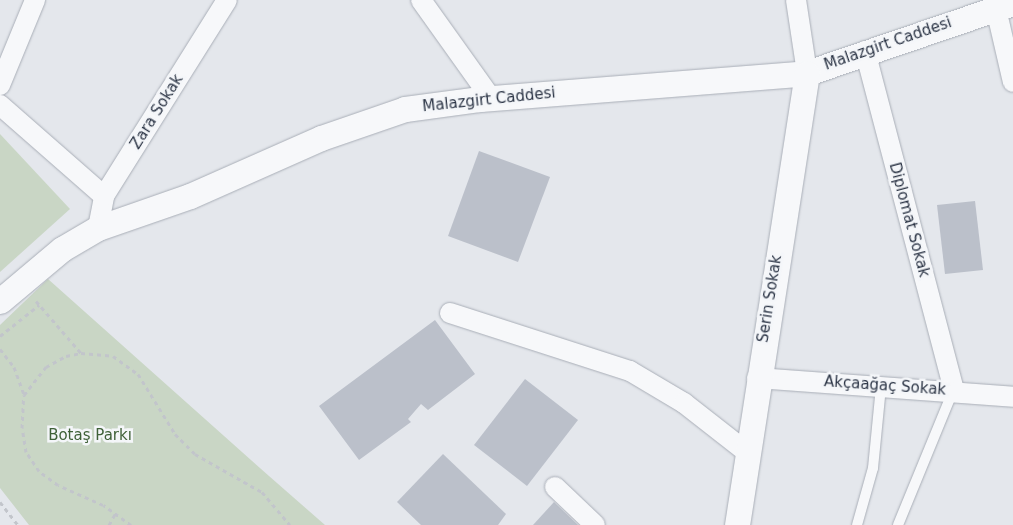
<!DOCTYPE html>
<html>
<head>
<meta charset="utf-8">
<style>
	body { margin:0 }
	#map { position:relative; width:1013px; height:525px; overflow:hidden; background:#e4e7ec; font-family:"DejaVu Sans",sans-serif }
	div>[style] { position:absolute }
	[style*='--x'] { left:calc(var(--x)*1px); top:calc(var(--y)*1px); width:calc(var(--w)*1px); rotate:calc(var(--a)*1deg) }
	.green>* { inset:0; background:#c9d6c5 }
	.building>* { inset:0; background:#bbc0ca }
	.path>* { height:3px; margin-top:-1.5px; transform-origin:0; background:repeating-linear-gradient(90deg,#c2c5cb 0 4px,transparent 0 8px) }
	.roads { filter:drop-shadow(0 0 1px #a9aeb7) drop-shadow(0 0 1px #a9aeb7) }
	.service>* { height:10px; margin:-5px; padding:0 5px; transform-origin:5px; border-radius:5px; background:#f7f8fa }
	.minor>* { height:20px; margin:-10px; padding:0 10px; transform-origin:10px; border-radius:10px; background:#f7f8fa }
	.tertiary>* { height:25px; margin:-12.5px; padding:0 12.5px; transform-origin:12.5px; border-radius:12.5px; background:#f7f8fa }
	span { translate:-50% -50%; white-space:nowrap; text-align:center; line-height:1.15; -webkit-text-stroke:5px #f4f6f9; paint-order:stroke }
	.street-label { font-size:15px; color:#2b3445 }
	.park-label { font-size:15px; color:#3f6138 }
</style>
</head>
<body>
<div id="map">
	<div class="green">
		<i style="clip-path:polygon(0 134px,70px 209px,0 272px)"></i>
		<i style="clip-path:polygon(48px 279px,269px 476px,325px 525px,29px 525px,0 488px,0 325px)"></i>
	</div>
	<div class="building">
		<i style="clip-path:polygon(479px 151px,550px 177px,518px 262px,448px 236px)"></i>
		<i style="clip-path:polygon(975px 201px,983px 270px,945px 274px,937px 205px)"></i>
		<i style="clip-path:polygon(435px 320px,475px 374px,428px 410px,421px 404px,408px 419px,411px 422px,359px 460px,319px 406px)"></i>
		<i style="clip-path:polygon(525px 379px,578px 420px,527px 486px,474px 445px)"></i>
		<i style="clip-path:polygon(443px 454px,506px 514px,498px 525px,421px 525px,397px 502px)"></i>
		<i style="clip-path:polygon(554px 502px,578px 525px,533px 525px)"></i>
	</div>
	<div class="path">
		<i style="--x:36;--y:301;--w:69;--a:49.1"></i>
		<i style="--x:0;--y:336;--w:50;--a:-38.5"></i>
		<i style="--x:0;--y:349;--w:23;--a:52"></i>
		<i style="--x:14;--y:367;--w:29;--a:70"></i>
		<i style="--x:0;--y:502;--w:29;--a:52"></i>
		<i style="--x:109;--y:525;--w:13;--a:-61"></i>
		<i style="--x:131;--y:525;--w:34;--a:-144"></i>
		<i style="--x:103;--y:505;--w:49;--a:-156"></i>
		<i style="--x:58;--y:485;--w:24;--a:-144"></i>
		<i style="--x:39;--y:471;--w:23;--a:-124"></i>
		<i style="--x:26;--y:452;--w:24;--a:-99"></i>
		<i style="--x:22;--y:428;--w:33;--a:-87"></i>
		<i style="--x:24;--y:395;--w:36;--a:-52"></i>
		<i style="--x:46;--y:367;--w:23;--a:-29"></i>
		<i style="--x:66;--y:356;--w:15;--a:-11"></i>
		<i style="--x:81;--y:353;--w:32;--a:5"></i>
		<i style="--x:113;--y:356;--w:31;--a:36"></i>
		<i style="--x:138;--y:374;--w:70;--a:58.3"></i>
		<i style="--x:175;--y:434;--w:28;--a:45"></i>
		<i style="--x:195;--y:454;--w:77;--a:29.6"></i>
		<i style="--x:262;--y:492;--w:43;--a:49.7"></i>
	</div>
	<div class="roads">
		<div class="service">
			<i style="--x:857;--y:525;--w:59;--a:-74.3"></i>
			<i style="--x:873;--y:468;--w:82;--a:-84.4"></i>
			<i style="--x:898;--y:525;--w:145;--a:-67.7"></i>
		</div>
		<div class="minor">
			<i style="--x:421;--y:0;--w:120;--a:54.5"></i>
			<i style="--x:796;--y:0;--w:74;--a:81.4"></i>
			<i style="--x:994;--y:0;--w:84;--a:77"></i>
			<i style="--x:865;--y:51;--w:350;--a:75.3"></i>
			<i style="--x:0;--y:85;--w:92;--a:-67.6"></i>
			<i style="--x:0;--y:105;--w:138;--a:41.2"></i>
			<i style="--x:98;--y:228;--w:33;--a:-79"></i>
			<i style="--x:104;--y:196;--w:231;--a:-57.9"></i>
			<i style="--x:450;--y:313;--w:189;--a:17.9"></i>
			<i style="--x:630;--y:371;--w:63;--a:30.7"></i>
			<i style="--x:684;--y:403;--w:81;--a:38"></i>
			<i style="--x:757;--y:378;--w:257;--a:4.2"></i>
			<i style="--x:555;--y:487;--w:55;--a:43.5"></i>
		</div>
		<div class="tertiary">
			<i style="--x:0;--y:301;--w:81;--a:-40"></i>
			<i style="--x:62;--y:249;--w:42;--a:-30.3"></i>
			<i style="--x:98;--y:228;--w:97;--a:-19.2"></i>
			<i style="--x:190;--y:196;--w:143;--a:-23.9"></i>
			<i style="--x:321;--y:138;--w:89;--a:-19"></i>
			<i style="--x:405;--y:109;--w:76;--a:-7.6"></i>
			<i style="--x:480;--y:99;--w:328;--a:-4.5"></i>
			<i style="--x:807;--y:73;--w:218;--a:-18.8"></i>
			<i style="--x:737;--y:525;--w:457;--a:-81.2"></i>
		</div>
	</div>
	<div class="street-label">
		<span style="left:888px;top:44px;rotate:-19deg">Malazgirt Caddesi</span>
		<span style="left:489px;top:100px;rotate:-6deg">Malazgirt Caddesi</span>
		<span style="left:157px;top:112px;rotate:-58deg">Zara Sokak</span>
		<span style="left:909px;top:220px;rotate:75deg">Diplomat Sokak</span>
		<span style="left:770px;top:299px;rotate:-81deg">Serin Sokak</span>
		<span style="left:885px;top:386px;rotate:4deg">Akçaağaç Sokak</span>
	</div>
	<div class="park-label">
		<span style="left:90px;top:436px">Botaş Parkı</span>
	</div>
</div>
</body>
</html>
